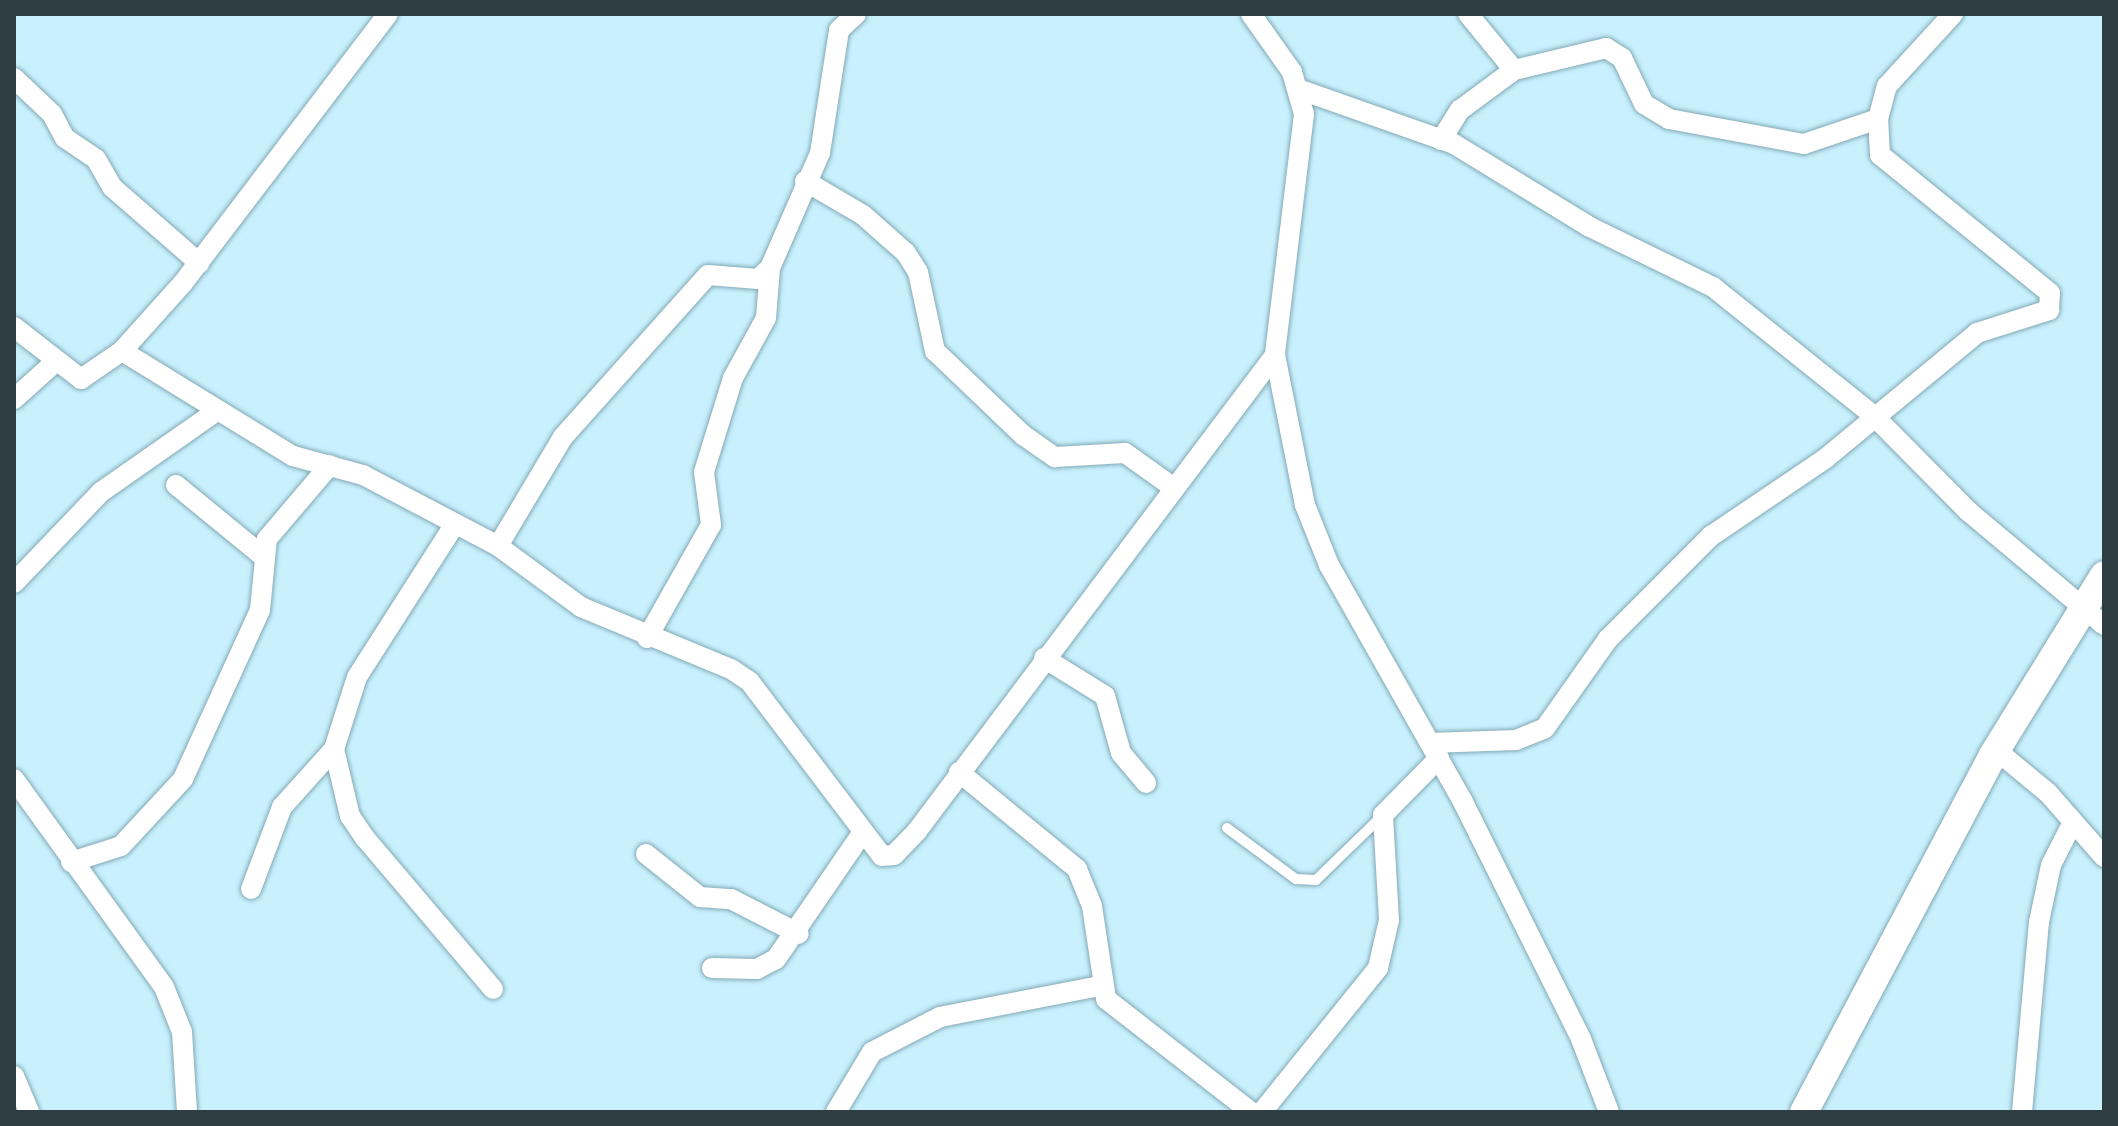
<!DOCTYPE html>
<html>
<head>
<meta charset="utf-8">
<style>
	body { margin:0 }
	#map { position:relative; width:2118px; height:1126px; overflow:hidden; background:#c8f0fd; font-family:Lora,serif }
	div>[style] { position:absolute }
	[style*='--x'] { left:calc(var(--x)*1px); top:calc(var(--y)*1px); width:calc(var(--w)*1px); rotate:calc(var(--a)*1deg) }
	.roads { filter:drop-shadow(0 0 2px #83a9b5) drop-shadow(0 0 2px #83a9b5) }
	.lane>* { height:10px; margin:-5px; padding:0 5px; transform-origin:5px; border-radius:5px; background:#fff }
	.street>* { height:20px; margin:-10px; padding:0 10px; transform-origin:10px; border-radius:10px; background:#fff }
	.secondary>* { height:28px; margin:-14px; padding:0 14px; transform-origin:14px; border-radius:14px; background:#fff }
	span { translate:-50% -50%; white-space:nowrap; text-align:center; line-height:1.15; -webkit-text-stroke:7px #c8f0fd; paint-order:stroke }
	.frame { position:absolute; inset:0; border:16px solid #2d3d42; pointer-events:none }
</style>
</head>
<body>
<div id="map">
	<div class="roads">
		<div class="lane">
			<i style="--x:1227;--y:828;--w:86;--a:36.5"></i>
			<i style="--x:1296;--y:879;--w:20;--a:3"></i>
			<i style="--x:1316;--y:880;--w:92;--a:-44.1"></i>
		</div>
		<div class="street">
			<i style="--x:1251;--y:14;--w:71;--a:54.7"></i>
			<i style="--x:1292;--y:72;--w:44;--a:74.1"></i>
			<i style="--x:1304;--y:114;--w:243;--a:96.9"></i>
			<i style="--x:1275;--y:355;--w:153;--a:78.7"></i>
			<i style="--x:1305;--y:505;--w:65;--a:68.2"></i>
			<i style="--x:1329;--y:565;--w:272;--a:60.5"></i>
			<i style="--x:1463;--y:802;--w:265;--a:63.5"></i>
			<i style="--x:1581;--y:1039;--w:78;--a:69"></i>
			<i style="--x:1468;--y:14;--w:72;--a:50.6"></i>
			<i style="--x:14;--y:78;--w:52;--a:43.5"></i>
			<i style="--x:52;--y:114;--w:27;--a:62"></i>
			<i style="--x:65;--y:138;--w:37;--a:34"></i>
			<i style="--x:96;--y:159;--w:32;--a:60"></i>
			<i style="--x:112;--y:187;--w:116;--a:41.1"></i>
			<i style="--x:1298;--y:89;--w:165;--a:19.4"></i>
			<i style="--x:1454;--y:144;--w:159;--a:31.4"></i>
			<i style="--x:1590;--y:227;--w:137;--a:26"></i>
			<i style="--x:1713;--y:287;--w:206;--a:38.7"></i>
			<i style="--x:1874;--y:416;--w:134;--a:45.3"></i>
			<i style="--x:1968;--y:511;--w:177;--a:40"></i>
			<i style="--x:1441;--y:140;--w:36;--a:-58"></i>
			<i style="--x:1460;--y:110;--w:67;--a:-36.5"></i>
			<i style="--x:1514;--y:70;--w:95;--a:-13.4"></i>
			<i style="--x:1606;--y:48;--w:19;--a:32"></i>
			<i style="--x:1622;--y:58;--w:51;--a:64.4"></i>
			<i style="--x:1644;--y:104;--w:29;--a:31"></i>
			<i style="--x:1669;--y:119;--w:137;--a:10.5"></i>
			<i style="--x:1804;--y:144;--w:78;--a:-18.7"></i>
			<i style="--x:805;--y:181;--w:67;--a:30.4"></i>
			<i style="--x:863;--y:215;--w:57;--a:41.5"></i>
			<i style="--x:906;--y:253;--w:22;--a:58"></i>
			<i style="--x:918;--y:272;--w:81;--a:77.9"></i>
			<i style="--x:935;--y:351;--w:122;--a:43.7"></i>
			<i style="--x:1023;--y:435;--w:39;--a:35"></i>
			<i style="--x:1055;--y:457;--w:70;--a:-3.3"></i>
			<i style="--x:1125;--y:453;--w:60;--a:35.5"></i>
			<i style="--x:14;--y:327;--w:85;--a:37.8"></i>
			<i style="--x:81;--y:379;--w:50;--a:-34.3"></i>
			<i style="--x:122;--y:351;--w:201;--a:31.6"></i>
			<i style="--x:293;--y:456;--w:73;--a:15.2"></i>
			<i style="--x:363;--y:475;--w:153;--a:27.7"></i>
			<i style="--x:498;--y:546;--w:103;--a:36.3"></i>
			<i style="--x:581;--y:607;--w:162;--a:22.5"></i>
			<i style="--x:731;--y:669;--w:23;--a:34"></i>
			<i style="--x:750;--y:682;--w:218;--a:52.8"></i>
			<i style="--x:882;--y:856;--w:12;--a:-5"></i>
			<i style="--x:894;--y:855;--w:33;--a:-46"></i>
			<i style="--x:917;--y:831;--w:596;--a:-53.05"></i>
			<i style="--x:122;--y:351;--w:91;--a:-48.1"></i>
			<i style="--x:183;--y:283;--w:338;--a:-52.7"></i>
			<i style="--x:14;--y:399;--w:52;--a:-41.9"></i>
			<i style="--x:176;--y:485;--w:114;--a:39.3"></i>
			<i style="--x:453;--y:527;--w:178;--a:122.6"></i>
			<i style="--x:357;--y:677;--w:76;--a:107.7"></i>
			<i style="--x:334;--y:749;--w:69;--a:76.6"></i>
			<i style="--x:350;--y:816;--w:27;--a:56"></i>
			<i style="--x:365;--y:838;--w:198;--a:49.7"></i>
			<i style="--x:498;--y:546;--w:127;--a:-59.2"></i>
			<i style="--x:563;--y:437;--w:217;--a:-48.2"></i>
			<i style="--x:708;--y:275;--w:50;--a:4.6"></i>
			<i style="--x:758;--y:279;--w:16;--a:-43"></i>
			<i style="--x:770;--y:268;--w:125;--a:-66.5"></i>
			<i style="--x:820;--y:153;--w:124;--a:-81.2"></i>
			<i style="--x:839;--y:30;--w:23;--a:-43"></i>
			<i style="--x:14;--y:583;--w:126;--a:-46.3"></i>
			<i style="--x:101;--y:492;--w:138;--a:-35"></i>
			<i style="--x:647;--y:638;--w:130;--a:-60.5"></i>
			<i style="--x:711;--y:525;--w:53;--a:-97.5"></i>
			<i style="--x:704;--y:472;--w:98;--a:-72.9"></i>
			<i style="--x:733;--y:378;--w:68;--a:-61.2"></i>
			<i style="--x:766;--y:318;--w:50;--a:-85.4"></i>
			<i style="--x:1044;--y:658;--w:72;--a:31.9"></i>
			<i style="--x:1105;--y:696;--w:59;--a:74.3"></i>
			<i style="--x:1121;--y:753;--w:39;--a:50"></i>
			<i style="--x:1430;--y:743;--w:86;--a:-2"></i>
			<i style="--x:1516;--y:740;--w:31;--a:-22"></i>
			<i style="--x:1545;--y:728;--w:109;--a:-54.7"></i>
			<i style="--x:1608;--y:639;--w:146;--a:-45"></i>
			<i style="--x:1711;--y:536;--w:139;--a:-34.1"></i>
			<i style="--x:1826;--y:458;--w:196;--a:-39.6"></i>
			<i style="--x:1977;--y:333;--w:76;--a:-17.7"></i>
			<i style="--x:2049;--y:310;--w:17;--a:-87"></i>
			<i style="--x:2050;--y:293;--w:219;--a:-140.9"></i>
			<i style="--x:1880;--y:155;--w:36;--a:-93"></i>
			<i style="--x:1878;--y:119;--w:34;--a:-75"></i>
			<i style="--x:1887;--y:86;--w:98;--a:-47.5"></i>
			<i style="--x:1996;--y:750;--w:67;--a:39.6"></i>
			<i style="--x:2048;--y:793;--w:85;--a:48.8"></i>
			<i style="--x:959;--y:772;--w:153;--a:39.4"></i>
			<i style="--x:1077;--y:869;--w:40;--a:68"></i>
			<i style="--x:1092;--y:906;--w:94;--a:81.4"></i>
			<i style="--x:1106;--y:999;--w:184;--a:37.9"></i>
			<i style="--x:14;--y:779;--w:256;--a:54.2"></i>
			<i style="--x:164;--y:987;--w:48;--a:68.2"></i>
			<i style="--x:182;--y:1032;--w:80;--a:86.4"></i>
			<i style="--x:646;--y:854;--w:69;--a:38.5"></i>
			<i style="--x:700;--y:897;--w:31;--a:4"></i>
			<i style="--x:731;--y:899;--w:76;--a:27.2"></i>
			<i style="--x:71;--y:862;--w:52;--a:-17.7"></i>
			<i style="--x:121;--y:846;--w:91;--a:-47.2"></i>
			<i style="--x:183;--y:779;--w:186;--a:-65.5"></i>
			<i style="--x:260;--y:610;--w:71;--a:-84.4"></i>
			<i style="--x:267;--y:539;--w:97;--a:-49.6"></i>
			<i style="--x:251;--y:889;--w:88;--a:-69.3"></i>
			<i style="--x:282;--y:807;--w:78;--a:-48.1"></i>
			<i style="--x:712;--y:968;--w:45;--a:1.3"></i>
			<i style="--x:757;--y:969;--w:21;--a:-28"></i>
			<i style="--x:776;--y:959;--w:150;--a:-55.6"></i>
			<i style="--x:14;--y:1076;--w:39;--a:67"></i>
			<i style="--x:836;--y:1112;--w:70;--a:-59"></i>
			<i style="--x:872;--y:1052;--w:76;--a:-27.2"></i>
			<i style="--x:940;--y:1017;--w:163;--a:-11"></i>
			<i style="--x:1262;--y:1112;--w:185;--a:-51.1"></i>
			<i style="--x:1378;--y:968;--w:49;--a:-77.1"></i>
			<i style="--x:1389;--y:920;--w:105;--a:-93.3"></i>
			<i style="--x:1383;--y:815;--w:80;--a:-45.5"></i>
			<i style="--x:2022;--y:1112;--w:191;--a:-84.9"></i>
			<i style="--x:2039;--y:922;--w:58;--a:-78.1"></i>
			<i style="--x:2051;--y:865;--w:48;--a:-62.9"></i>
		</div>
		<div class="secondary">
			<i style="--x:1804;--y:1112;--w:404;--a:-62.1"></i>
			<i style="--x:1993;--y:755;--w:211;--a:-58.3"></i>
		</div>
	</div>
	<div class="frame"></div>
</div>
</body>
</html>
